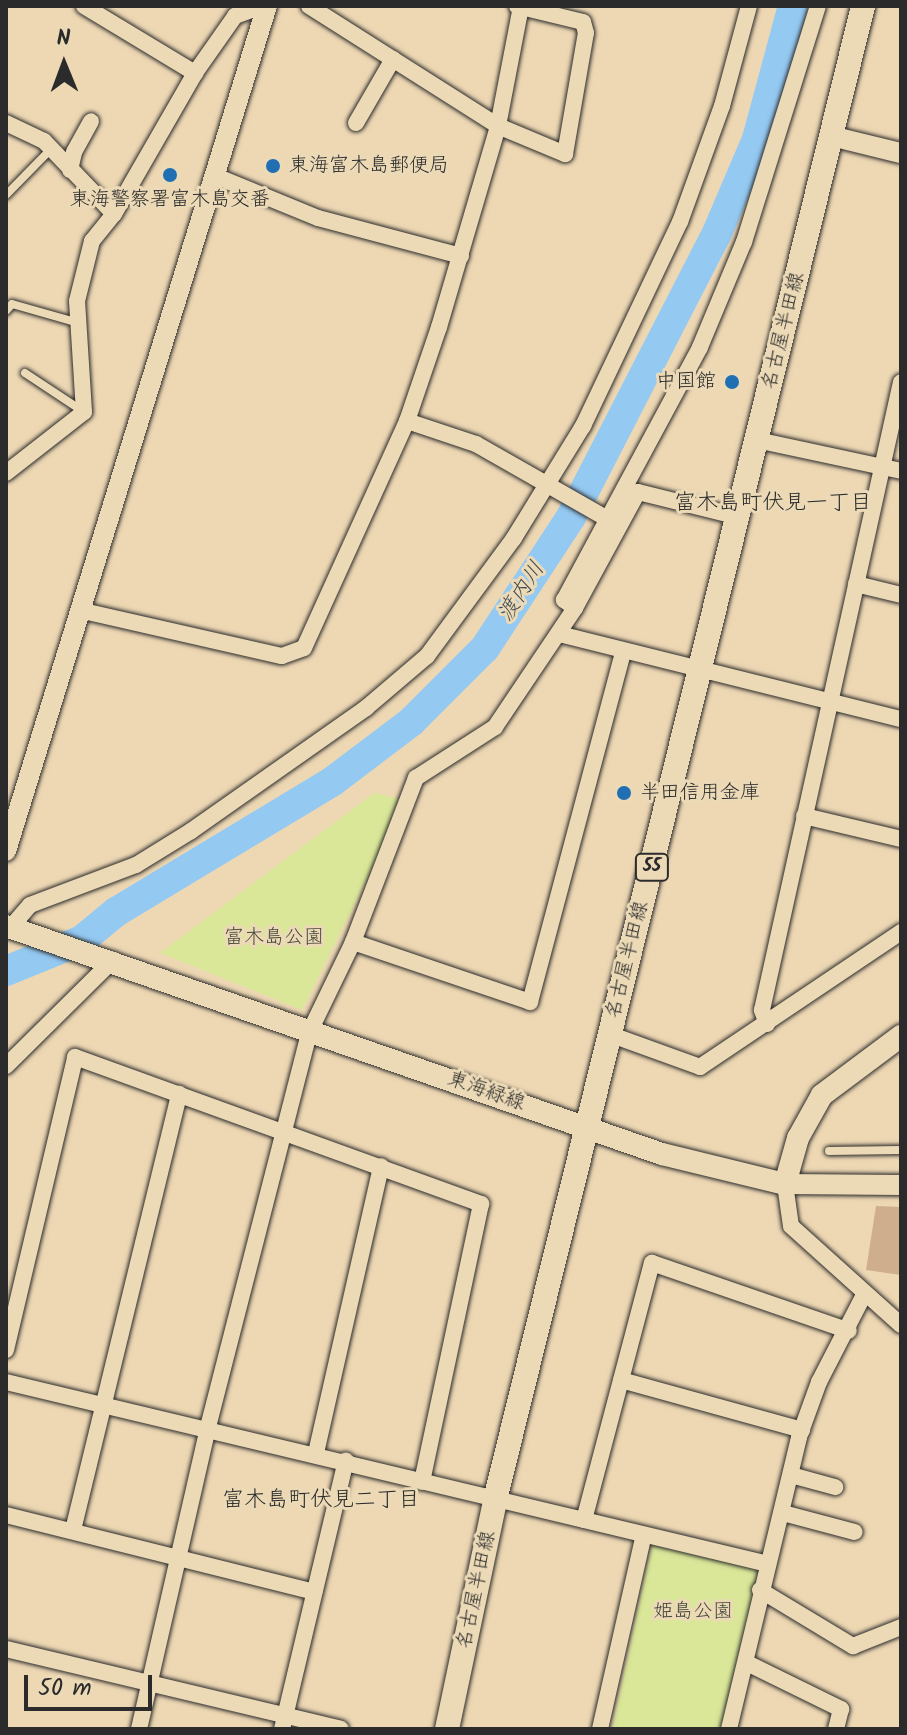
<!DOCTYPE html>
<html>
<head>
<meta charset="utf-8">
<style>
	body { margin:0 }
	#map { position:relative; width:907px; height:1735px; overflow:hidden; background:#eed8b4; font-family:Kalam,"Klee One",sans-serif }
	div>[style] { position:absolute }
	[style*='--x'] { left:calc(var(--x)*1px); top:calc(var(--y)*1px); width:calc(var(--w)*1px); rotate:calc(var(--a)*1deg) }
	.green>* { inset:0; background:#dae799 }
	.river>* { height:30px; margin:-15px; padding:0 15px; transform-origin:15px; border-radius:15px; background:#94c9f2 }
	.building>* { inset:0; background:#ceae8d }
	.roads { filter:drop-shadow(0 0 2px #2b2b2b) drop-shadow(0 0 2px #2b2b2b) }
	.service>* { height:8px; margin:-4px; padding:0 4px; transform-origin:4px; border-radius:4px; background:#ecdab7 }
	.minor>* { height:16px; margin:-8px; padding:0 8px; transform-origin:8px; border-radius:8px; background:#ecdab7 }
	.tertiary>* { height:20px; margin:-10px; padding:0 10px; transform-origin:10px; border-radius:10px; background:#ecdab7 }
	.secondary>* { height:22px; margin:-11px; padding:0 11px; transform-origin:11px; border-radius:11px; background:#ecdab7 }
	.primary>* { height:24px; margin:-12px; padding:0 12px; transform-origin:12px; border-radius:12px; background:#ecdab7 }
	.dots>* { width:22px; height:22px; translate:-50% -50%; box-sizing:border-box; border:4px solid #ecdab7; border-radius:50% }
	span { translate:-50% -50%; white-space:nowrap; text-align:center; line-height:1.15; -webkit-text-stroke:6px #ecdab7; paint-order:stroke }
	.shield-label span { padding:2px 6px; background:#ecdab7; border:2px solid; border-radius:6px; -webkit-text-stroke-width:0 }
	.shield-label { font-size:18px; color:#2b2b2b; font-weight:700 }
	.poi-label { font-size:20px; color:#2b2b2b }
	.left { translate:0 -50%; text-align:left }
	.right { translate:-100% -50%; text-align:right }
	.street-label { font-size:20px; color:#2b2b2b }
	.park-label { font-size:20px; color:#45473c }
	.neighbourhood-label { font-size:22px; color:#2b2b2b }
	.water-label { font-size:22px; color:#404b53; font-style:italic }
	.frame { position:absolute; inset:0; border:8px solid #2b2b2b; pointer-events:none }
	.north { position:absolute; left:24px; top:24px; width:80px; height:80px; -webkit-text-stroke:6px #ecdab7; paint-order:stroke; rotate:359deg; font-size:22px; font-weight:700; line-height:32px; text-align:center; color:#2b2b2b }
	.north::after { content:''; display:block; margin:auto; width:28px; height:36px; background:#2b2b2b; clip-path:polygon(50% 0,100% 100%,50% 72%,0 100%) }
	.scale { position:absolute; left:24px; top:1675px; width:128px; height:36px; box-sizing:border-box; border:4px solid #2b2b2b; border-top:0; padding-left:10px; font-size:24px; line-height:28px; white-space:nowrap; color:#2b2b2b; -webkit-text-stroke:6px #ecdab7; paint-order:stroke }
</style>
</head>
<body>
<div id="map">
	<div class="green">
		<i style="clip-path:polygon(374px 793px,406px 800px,302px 1010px,160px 953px)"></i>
		<i style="clip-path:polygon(652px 1544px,760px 1568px,721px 1729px,612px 1729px)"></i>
	</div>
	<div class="river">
		<i style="--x:6;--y:971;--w:82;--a:-22.2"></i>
		<i style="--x:82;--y:940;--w:44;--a:-39.5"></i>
		<i style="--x:116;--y:912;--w:253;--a:-31.1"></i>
		<i style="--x:333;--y:781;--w:98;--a:-37.1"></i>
		<i style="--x:411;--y:722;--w:105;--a:-45"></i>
		<i style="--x:485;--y:648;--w:157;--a:-56.7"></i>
		<i style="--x:571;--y:517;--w:319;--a:-62.8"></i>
		<i style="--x:717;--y:233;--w:102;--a:-66.9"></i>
		<i style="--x:757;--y:139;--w:138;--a:-74.9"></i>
	</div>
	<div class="building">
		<i style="clip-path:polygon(876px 1206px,901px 1207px,901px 1275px,866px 1270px)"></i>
	</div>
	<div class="roads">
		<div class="service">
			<i style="--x:6;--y:195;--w:63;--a:-45.6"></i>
			<i style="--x:6;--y:311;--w:9;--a:-49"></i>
			<i style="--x:12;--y:304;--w:70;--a:15.8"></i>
			<i style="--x:25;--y:373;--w:71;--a:33.5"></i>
			<i style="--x:829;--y:1151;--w:72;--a:-0.8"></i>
		</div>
		<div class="minor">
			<i style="--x:84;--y:6;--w:130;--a:31.1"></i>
			<i style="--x:309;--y:6;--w:224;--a:32.4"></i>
			<i style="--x:498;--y:126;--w:73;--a:22.7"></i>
			<i style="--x:565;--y:154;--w:123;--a:-80.2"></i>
			<i style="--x:586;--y:33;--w:11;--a:-105"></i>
			<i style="--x:583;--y:22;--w:68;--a:-166.4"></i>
			<i style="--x:6;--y:123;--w:42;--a:25.3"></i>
			<i style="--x:44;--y:141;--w:101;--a:46.2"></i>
			<i style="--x:356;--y:123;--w:74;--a:-60"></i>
			<i style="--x:70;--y:170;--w:18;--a:-77"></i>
			<i style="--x:74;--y:152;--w:35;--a:-61"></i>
			<i style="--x:213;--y:175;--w:113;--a:22.3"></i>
			<i style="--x:318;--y:218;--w:148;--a:14.9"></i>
			<i style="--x:407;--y:421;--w:73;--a:18.4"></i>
			<i style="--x:476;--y:444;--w:153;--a:29.7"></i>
			<i style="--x:757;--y:440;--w:147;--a:12.1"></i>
			<i style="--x:6;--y:473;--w:99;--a:-38"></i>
			<i style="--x:84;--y:412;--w:111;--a:-93.6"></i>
			<i style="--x:77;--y:301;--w:62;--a:-76"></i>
			<i style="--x:92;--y:241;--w:35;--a:-51"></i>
			<i style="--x:114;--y:214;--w:163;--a:-60.1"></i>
			<i style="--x:195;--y:73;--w:70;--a:-54.9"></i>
			<i style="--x:235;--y:16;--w:30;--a:-20"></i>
			<i style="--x:856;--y:584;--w:46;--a:13.7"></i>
			<i style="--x:575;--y:608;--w:14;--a:-144"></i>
			<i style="--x:564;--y:600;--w:287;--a:-61.7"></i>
			<i style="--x:700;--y:347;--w:114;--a:-67.3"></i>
			<i style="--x:744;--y:242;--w:247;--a:-72.6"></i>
			<i style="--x:79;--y:610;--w:208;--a:12.8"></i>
			<i style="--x:282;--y:656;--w:23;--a:-20"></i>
			<i style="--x:304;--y:648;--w:249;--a:-65.6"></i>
			<i style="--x:407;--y:421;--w:99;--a:-71.2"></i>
			<i style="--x:439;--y:327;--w:209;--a:-73.6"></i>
			<i style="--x:498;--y:126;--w:122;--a:-79.1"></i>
			<i style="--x:559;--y:634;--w:352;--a:14"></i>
			<i style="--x:804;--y:816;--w:100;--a:13.3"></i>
			<i style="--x:11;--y:927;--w:29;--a:-49"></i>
			<i style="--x:30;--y:905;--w:113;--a:-20.7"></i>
			<i style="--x:136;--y:865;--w:65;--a:-31.7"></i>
			<i style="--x:191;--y:831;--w:214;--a:-35.1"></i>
			<i style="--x:366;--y:708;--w:80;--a:-40.4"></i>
			<i style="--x:427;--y:656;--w:147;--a:-53.6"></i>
			<i style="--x:514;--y:538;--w:132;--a:-58.4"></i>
			<i style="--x:583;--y:426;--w:226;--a:-64.6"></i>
			<i style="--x:680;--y:222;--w:123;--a:-70.1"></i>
			<i style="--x:722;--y:106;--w:104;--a:-74.9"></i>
			<i style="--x:353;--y:942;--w:187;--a:18.7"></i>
			<i style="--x:530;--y:1002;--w:362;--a:-75.1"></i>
			<i style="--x:767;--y:1024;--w:15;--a:-110"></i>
			<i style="--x:762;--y:1010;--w:643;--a:-77.52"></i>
			<i style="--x:609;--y:1034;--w:97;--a:19.9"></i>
			<i style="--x:700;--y:1067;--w:242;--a:-33.9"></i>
			<i style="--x:6;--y:1066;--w:151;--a:-44.7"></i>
			<i style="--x:785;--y:1184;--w:42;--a:81.9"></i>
			<i style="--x:791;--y:1226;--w:148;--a:42"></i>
			<i style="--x:6;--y:1350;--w:301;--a:-76.7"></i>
			<i style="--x:75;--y:1057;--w:432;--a:19.9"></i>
			<i style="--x:481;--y:1204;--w:284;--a:102"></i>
			<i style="--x:621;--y:1380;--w:188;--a:15.4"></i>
			<i style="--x:6;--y:1382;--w:783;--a:13.43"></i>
			<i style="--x:316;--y:1453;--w:294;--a:-77.2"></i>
			<i style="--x:791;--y:1475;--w:46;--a:15.3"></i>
			<i style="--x:783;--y:1513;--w:74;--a:14.8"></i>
			<i style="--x:6;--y:1515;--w:318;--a:14"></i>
			<i style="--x:584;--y:1520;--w:266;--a:-75.2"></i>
			<i style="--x:652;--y:1263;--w:208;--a:19"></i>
			<i style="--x:73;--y:1530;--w:449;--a:-76.3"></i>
			<i style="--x:760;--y:1590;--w:109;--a:31.1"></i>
			<i style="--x:853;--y:1646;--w:52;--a:-21.6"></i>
			<i style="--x:6;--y:1649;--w:344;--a:13.4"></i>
			<i style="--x:747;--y:1663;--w:105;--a:26.1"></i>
			<i style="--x:841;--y:1709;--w:21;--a:104"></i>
			<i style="--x:139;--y:1729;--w:310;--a:-77.1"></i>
			<i style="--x:208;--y:1427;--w:409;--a:-75.6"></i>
			<i style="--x:310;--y:1031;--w:99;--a:-64.2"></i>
			<i style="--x:353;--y:942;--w:176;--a:-69"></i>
			<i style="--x:416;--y:778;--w:94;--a:-32.8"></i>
			<i style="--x:495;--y:727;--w:143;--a:-56.1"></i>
			<i style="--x:575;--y:608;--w:132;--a:-61.5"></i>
			<i style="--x:638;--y:492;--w:104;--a:13.9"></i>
			<i style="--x:282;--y:1729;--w:276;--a:-76.6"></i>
			<i style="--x:600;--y:1729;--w:192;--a:-77.3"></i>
			<i style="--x:729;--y:1729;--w:300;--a:-76.5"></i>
			<i style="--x:799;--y:1437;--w:59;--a:-70"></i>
			<i style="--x:819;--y:1382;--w:98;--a:-62.7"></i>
		</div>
		<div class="tertiary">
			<i style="--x:831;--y:136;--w:72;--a:13.7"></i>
			<i style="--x:6;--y:851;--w:884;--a:-72.84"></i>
			<i style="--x:785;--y:1184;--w:116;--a:0.5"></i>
		</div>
		<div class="secondary">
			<i style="--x:6;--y:926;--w:694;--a:19.17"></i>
			<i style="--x:662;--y:1154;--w:127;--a:13.7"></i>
			<i style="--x:785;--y:1184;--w:48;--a:-74.2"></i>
			<i style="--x:798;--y:1138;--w:49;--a:-60.8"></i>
			<i style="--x:822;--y:1095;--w:99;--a:-36.8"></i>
		</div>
		<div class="primary">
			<i style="--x:447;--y:1729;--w:238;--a:-78.1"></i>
			<i style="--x:496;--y:1496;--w:1535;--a:-76.16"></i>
		</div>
	</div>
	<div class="dots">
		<i style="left:273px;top:166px;background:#1f6fb2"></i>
		<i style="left:170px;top:175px;background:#1f6fb2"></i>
		<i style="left:732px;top:382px;background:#1f6fb2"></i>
		<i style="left:624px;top:793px;background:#1f6fb2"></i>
	</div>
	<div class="shield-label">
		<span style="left:652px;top:867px">55</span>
	</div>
	<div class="poi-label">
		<span class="left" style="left:289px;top:166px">東海富木島郵便局</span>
		<span style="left:170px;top:200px">東海警察署富木島交番</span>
		<span class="right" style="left:716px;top:382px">中国館</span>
		<span class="left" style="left:640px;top:793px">半田信用金庫</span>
	</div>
	<div class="street-label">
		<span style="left:784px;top:331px;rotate:-76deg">名古屋半田線</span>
		<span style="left:628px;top:960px;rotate:-76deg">名古屋半田線</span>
		<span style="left:486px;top:1092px;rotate:19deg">東海緑線</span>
		<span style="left:477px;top:1590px;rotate:-78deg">名古屋半田線</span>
	</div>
	<div class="park-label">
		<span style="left:274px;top:938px">富木島公園</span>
		<span style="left:693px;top:1612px">姫島公園</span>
	</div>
	<div class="neighbourhood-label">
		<span style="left:773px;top:504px">富木島町伏見一丁目</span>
		<span style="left:321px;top:1501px">富木島町伏見二丁目</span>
	</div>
	<div class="water-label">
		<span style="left:522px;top:592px;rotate:-57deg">渡内川</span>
	</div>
	<div class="frame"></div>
	<div class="north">N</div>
	<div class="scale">50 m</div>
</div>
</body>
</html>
